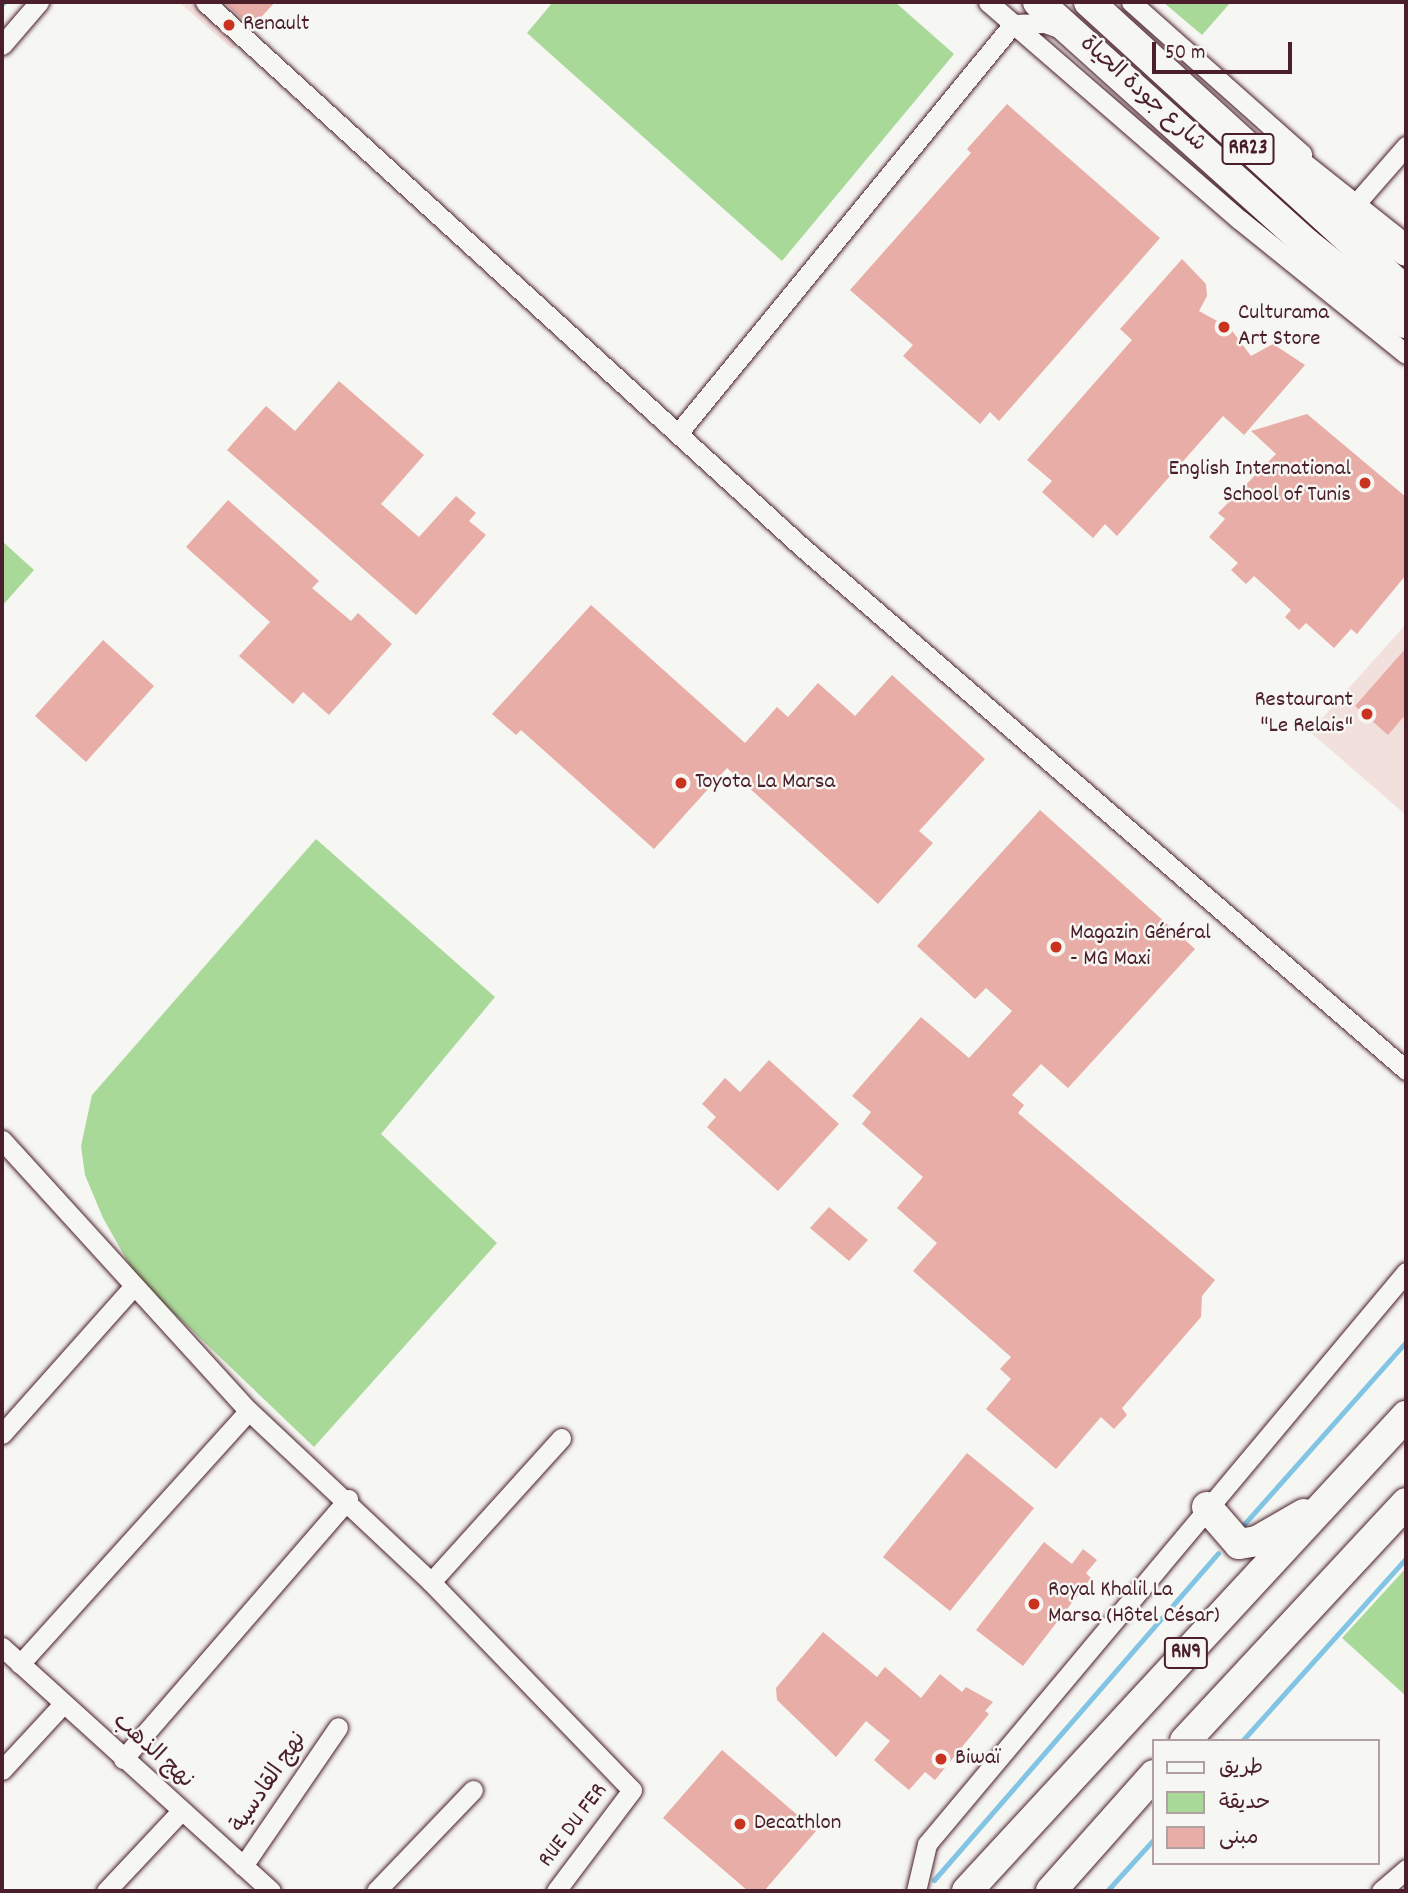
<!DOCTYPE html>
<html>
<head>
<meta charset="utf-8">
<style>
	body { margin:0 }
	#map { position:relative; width:1408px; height:1893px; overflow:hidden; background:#f6f6f2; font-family:Dekko,"Playpen Sans Arabic",sans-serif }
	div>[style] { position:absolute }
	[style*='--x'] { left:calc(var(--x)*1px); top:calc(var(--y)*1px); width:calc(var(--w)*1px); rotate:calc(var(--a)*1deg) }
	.built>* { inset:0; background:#f2e0dc }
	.green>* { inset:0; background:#a9d999 }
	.stream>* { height:5px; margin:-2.5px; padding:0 2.5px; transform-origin:2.5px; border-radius:2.5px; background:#82c4e3 }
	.building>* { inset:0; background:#e8ada7 }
	.roads { filter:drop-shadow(0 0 2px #4a1f2b) drop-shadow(0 0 2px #4a1f2b) }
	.minor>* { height:19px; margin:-9.5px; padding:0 9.5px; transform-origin:9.5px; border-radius:9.5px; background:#f6f6f2 }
	.highway>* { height:30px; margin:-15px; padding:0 15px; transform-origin:15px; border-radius:15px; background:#f6f6f2 }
	.dots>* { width:19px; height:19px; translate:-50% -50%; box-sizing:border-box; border:4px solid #f6f6f2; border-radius:50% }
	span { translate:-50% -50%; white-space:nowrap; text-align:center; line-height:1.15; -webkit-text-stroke:5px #f6f6f2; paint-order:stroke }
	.shield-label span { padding:2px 5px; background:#f6f6f2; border:2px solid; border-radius:5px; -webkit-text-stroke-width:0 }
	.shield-label { font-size:21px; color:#4a1f2b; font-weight:700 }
	.poi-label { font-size:23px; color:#4a1f2b }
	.left { translate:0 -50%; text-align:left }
	.right { translate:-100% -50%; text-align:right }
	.street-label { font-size:23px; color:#4a1f2b }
	.frame { position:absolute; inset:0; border:4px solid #4a1f2b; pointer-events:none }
	.legend { position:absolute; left:1152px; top:1739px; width:228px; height:126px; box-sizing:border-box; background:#f6f6f2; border:2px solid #b1a0a2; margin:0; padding:9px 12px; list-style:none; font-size:21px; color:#4a1f2b }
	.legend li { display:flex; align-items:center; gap:14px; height:35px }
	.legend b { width:35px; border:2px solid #b1a0a2 }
	.scale { position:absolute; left:1152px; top:42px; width:140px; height:32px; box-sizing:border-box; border:4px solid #4a1f2b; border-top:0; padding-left:9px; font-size:21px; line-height:24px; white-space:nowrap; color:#4a1f2b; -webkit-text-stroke:5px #f6f6f2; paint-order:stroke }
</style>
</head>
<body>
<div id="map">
	<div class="built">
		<i style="clip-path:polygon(179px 2px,275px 2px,232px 49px)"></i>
		<i style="clip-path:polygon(1406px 624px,1406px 815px,1310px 732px)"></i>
	</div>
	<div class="green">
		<i style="clip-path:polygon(553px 2px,895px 2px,954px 54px,782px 261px,527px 33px)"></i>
		<i style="clip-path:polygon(1163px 2px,1231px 2px,1202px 35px)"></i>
		<i style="clip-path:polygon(2px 541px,34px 570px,2px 606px)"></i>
		<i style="clip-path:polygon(316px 839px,495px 997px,381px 1134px,497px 1243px,314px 1447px,137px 1278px,103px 1218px,85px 1175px,81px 1146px,92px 1095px)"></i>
		<i style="clip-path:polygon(1406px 1568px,1406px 1696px,1342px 1638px)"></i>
	</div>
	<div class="stream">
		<i style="--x:2;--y:4;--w:3;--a:-45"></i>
		<i style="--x:1238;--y:1531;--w:253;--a:-48.4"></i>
		<i style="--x:1242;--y:1741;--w:246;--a:-48.1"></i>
		<i style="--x:934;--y:1880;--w:433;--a:-49"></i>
		<i style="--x:1107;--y:1891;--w:70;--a:-47.9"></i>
	</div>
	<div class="building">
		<i style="clip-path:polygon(224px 2px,275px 2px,252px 27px)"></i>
		<i style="clip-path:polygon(1007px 104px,1160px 238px,999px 421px,990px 412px,980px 424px,903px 356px,913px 345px,850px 290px,971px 153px,967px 149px)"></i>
		<i style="clip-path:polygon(1182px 259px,1206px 284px,1207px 296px,1199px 311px,1230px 328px,1251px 356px,1273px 344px,1305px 365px,1244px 435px,1223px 416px,1117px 536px,1105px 524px,1093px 538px,1042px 492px,1052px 481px,1027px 460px,1132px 340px,1120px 329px)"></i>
		<i style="clip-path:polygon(339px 381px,424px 455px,381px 504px,419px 537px,456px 496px,476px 513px,469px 521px,486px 535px,416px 615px,227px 450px,266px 406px,295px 431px)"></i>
		<i style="clip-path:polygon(1307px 414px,1406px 497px,1406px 575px,1357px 634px,1351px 629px,1334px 648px,1306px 623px,1299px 630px,1285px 617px,1291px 610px,1254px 576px,1246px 584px,1231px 570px,1238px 563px,1209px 537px,1225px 519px,1218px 513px,1276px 454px,1251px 431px)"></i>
		<i style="clip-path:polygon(228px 500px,319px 581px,312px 588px,351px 621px,358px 613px,392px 644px,329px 715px,303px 692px,293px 704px,239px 656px,270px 622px,186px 547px)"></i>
		<i style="clip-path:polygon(591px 605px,745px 743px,777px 707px,788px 717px,818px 683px,855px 716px,892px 675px,985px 759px,919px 831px,933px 843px,878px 904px,727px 768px,654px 849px,521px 730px,516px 735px,492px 714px)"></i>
		<i style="clip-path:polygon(103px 640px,154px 686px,86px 762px,35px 716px)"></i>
		<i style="clip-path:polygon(1406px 648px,1406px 714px,1388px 735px,1355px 706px)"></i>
		<i style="clip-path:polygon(1040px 810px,1195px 949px,1068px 1088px,1041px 1064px,1012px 1095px,1024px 1105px,1018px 1113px,1215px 1280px,1202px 1296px,1201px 1317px,1122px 1408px,1127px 1415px,1114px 1429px,1101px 1417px,1056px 1469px,986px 1409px,1011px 1379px,1000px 1369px,1011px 1357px,913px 1271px,937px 1243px,897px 1208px,923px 1177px,862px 1124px,871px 1112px,852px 1096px,921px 1017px,969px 1058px,1012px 1011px,986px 988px,975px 999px,917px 946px)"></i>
		<i style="clip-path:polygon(769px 1060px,839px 1124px,778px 1191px,707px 1127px,716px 1117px,702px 1104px,725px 1078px,740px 1092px)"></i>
		<i style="clip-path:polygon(829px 1207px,868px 1240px,849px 1261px,810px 1228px)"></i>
		<i style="clip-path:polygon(967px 1453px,1034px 1508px,950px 1611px,883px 1557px)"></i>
		<i style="clip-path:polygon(1044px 1542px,1072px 1564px,1083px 1549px,1097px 1560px,1086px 1573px,1091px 1578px,1023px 1666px,976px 1630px)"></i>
		<i style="clip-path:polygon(823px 1632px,877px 1677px,885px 1667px,921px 1698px,940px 1674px,962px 1692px,966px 1687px,993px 1702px,985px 1711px,989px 1714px,935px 1780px,925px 1772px,909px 1790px,891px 1775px,874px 1760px,890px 1741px,866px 1721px,836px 1757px,777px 1700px,776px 1688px)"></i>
		<i style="clip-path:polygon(722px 1750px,816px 1831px,764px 1891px,748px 1891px,663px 1818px)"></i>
	</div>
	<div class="roads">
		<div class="minor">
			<i style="--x:205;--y:2;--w:810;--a:42.4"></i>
			<i style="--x:803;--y:548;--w:798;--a:40.88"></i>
			<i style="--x:988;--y:2;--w:333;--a:40.9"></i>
			<i style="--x:1240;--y:220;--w:213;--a:38.9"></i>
			<i style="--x:1131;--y:2;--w:229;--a:41.6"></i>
			<i style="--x:2;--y:45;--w:57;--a:-49.3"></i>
			<i style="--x:1351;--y:209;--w:84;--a:-48.9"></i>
			<i style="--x:679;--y:432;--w:527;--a:-50.7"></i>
			<i style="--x:1013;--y:24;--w:32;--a:-2"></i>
			<i style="--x:1045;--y:23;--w:20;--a:20"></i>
			<i style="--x:2;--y:1140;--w:367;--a:47.7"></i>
			<i style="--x:249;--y:1411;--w:250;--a:43.2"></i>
			<i style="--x:431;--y:1582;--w:289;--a:46"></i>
			<i style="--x:632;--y:1790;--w:126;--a:127"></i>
			<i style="--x:2;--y:1434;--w:197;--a:-48.3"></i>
			<i style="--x:431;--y:1582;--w:194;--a:-47.9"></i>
			<i style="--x:2;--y:1647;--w:363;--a:42.2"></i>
			<i style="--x:20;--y:1664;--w:341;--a:-47.9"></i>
			<i style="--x:123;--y:1759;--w:344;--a:-49.1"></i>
			<i style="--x:2;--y:1770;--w:88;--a:-47.3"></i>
			<i style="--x:243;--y:1866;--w:168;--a:-55.6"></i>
			<i style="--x:106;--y:1891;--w:110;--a:-46.8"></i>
			<i style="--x:376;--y:1891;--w:140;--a:-46.2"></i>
			<i style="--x:916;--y:1891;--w:48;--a:-76.8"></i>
			<i style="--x:927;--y:1844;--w:746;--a:-50.06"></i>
			<i style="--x:1381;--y:1891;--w:33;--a:-41"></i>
		</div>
		<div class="highway">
			<i style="--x:1038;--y:2;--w:362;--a:42"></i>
			<i style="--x:1307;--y:244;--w:127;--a:38.6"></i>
			<i style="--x:1089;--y:2;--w:429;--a:42.4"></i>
			<i style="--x:1279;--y:150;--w:162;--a:38.5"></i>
			<i style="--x:1207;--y:1507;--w:49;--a:49.1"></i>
			<i style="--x:1239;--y:1544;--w:18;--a:-9"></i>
			<i style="--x:1257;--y:1541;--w:54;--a:-29.9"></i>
			<i style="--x:1185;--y:1741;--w:325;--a:-47.1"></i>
			<i style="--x:967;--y:1891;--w:647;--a:-47.26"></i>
			<i style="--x:1051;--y:1891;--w:155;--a:-48.4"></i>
		</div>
	</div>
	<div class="dots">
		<i style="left:229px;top:25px;background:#c8321e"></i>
		<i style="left:1224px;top:327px;background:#c8321e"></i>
		<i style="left:1365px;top:483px;background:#c8321e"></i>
		<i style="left:1367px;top:714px;background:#c8321e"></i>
		<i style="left:681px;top:783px;background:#c8321e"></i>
		<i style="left:1056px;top:947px;background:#c8321e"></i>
		<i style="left:1034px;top:1604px;background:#c8321e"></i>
		<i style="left:941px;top:1759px;background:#c8321e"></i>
		<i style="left:740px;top:1824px;background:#c8321e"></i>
	</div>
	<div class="shield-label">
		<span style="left:1248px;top:149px">RR23</span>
		<span style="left:1186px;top:1653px">RN9</span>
	</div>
	<div class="poi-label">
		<span class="left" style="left:243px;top:25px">Renault</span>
		<span class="left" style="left:1238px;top:327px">Culturama<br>Art Store</span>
		<span class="right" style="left:1351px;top:483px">English International<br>School of Tunis</span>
		<span class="right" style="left:1353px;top:714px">Restaurant<br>"Le Relais"</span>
		<span class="left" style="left:695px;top:783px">Toyota La Marsa</span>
		<span class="left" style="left:1070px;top:947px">Magazin Général<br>- MG Maxi</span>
		<span class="left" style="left:1048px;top:1604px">Royal Khalil La<br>Marsa (Hôtel César)</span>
		<span class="left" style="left:955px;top:1759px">Biwaï</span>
		<span class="left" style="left:754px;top:1824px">Decathlon</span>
	</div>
	<div class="street-label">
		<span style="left:1142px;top:95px;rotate:42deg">شارع جودة الحياة</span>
		<span style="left:152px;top:1752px;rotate:42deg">نهج الذهب</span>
		<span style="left:270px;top:1783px;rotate:-56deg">نهج القادسية</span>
		<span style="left:574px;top:1826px;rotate:-53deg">RUE DU FER</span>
	</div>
	<div class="frame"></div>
	<ul class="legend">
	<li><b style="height:9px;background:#f6f6f2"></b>طريق</li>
	<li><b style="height:19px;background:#a9d999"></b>حديقة</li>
	<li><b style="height:19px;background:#e8ada7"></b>مبنى</li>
	</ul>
	<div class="scale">50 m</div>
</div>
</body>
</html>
